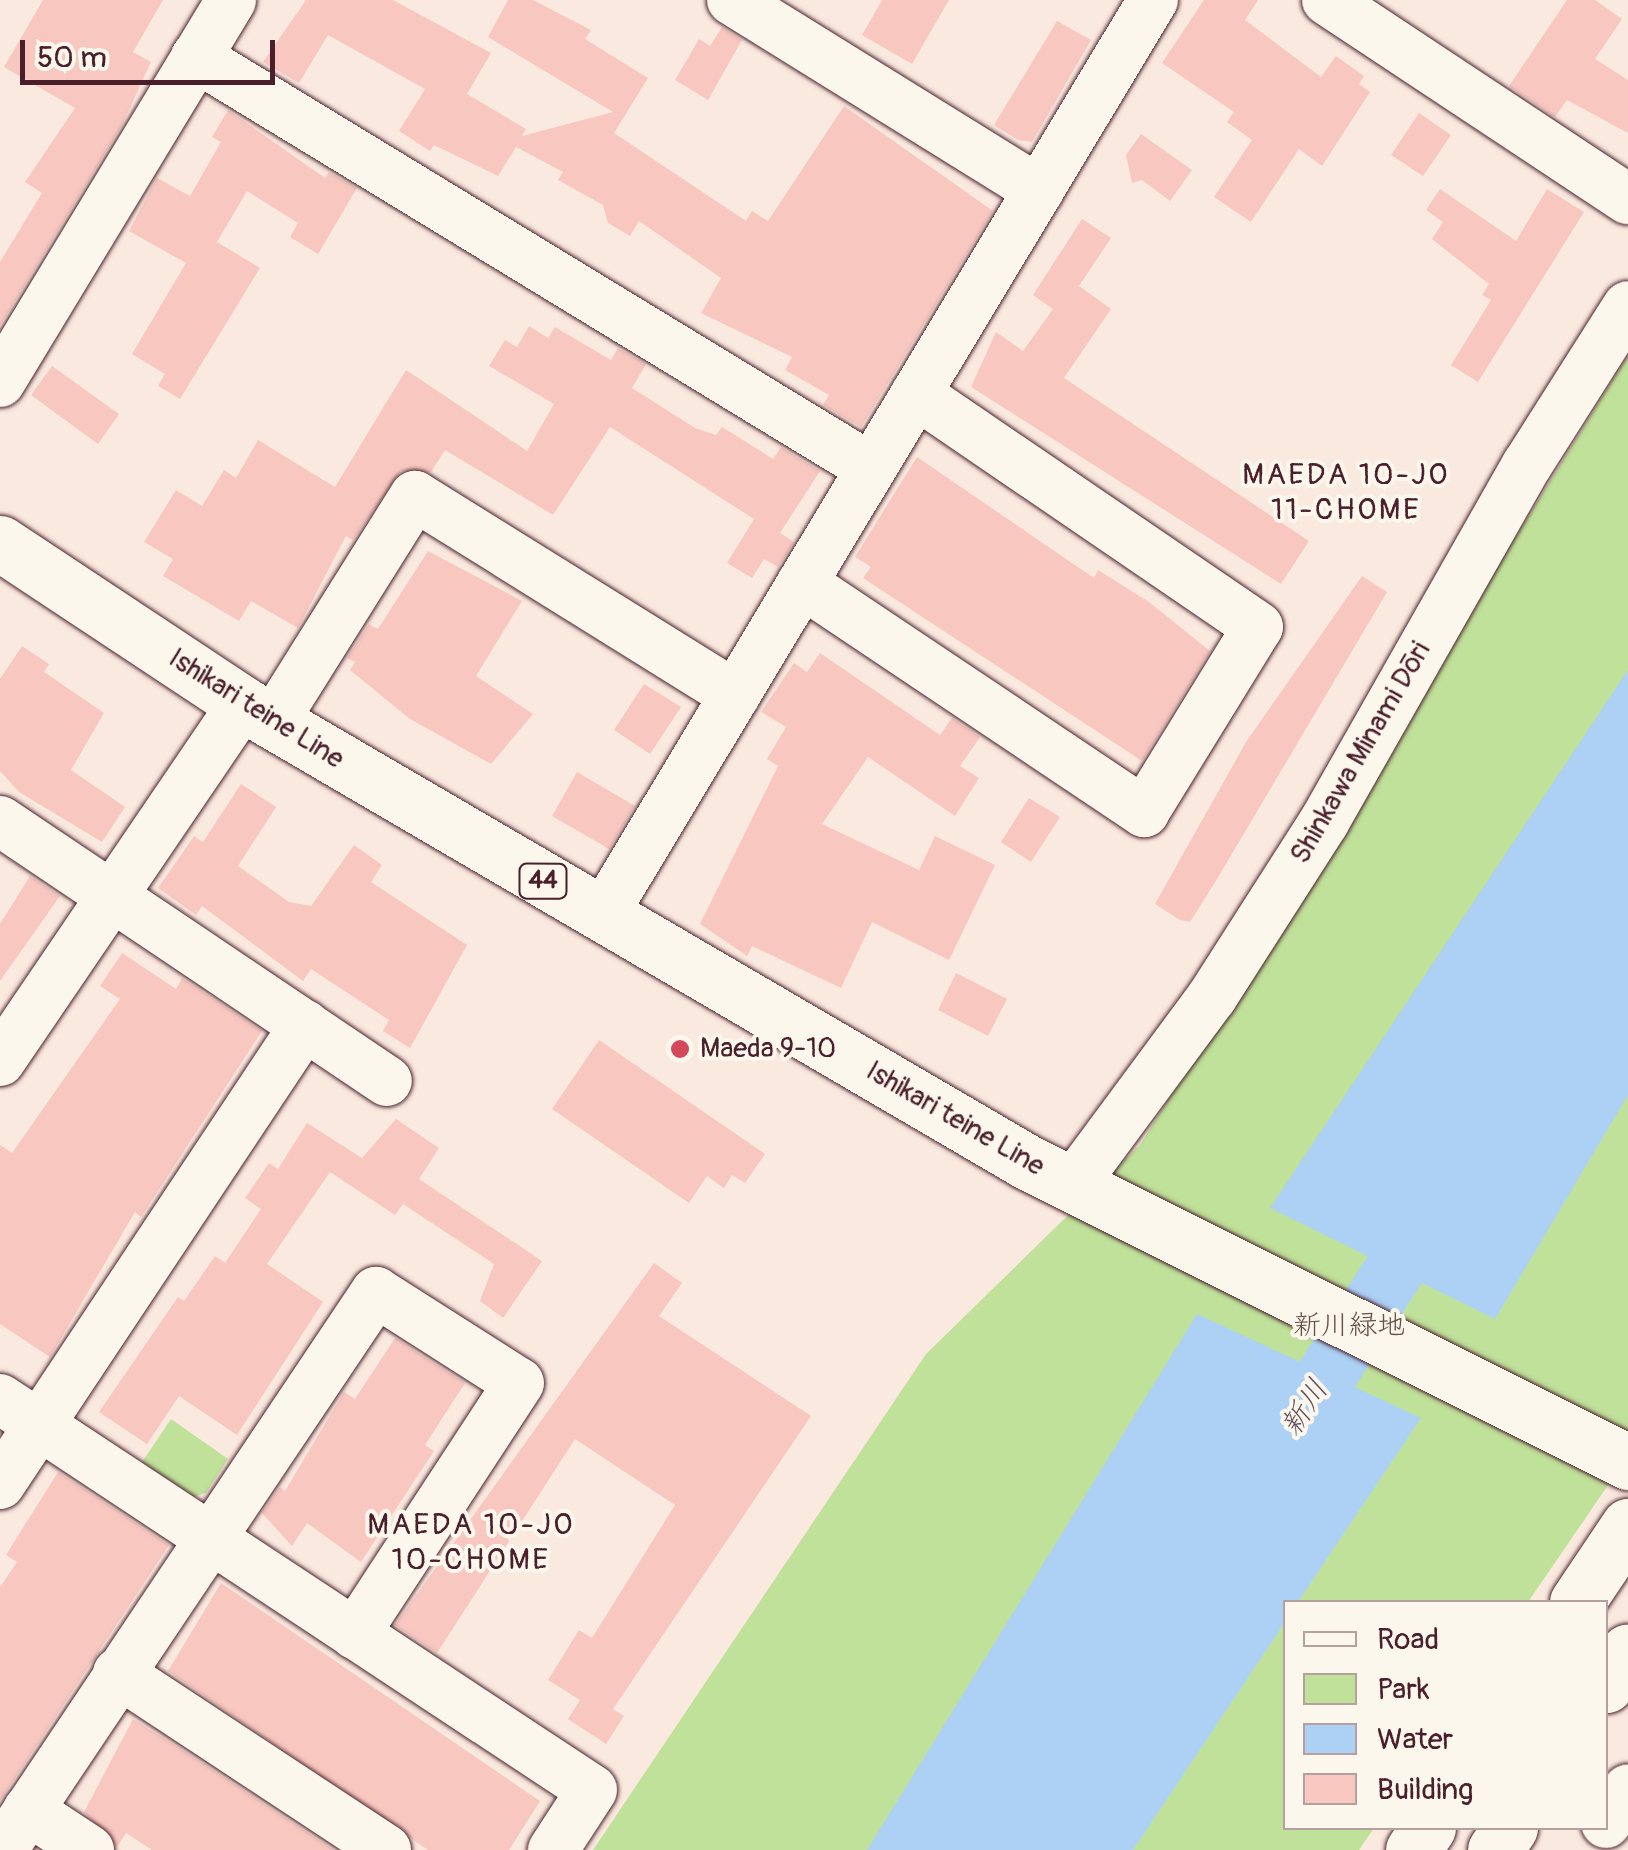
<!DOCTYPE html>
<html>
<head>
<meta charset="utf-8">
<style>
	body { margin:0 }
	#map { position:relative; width:1628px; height:1850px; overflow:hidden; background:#fae9df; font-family:Pangolin,"Klee One",sans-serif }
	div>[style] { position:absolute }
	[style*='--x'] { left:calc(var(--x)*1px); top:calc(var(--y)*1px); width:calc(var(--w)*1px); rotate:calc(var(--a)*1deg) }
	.green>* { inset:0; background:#c0e19a }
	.water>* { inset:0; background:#acd1f5 }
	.river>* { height:60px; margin:-30px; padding:0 30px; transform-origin:30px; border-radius:30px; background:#acd1f5 }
	.building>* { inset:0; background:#f8c8c0 }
	.roads { filter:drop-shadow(0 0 2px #4a1f2b) drop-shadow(0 0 2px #4a1f2b) }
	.minor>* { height:50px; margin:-25px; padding:0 25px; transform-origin:25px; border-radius:25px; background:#fbf7ec }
	.major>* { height:55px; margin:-27.5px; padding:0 27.5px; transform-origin:27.5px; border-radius:27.5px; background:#fbf7ec }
	.dots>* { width:28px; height:28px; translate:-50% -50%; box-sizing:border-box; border:5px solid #fbf7ec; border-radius:50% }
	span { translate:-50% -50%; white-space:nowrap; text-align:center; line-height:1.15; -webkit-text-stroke:8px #fbf7ec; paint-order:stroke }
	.shield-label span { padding:2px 8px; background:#fbf7ec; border:2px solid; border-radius:8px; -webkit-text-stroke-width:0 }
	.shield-label { font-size:25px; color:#4a1f2b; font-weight:700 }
	.street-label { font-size:28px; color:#4a1f2b }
	.poi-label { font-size:28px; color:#4a1f2b }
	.left { translate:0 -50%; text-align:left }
	.park-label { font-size:28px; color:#685047 }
	.neighbourhood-label { font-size:30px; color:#4a1f2b; letter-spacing:2.5px }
	.water-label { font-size:30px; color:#624c5e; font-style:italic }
	.legend { position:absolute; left:1283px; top:1600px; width:325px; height:230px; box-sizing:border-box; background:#fbf7ec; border:2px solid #b4a19f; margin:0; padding:12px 18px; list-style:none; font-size:30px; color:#4a1f2b }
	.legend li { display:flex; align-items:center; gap:20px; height:50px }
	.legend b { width:50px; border:2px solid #b4a19f }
	.scale { position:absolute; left:20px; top:40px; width:255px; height:45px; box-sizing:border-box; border:5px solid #4a1f2b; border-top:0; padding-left:12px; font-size:30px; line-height:35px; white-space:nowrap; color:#4a1f2b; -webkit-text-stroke:8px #fbf7ec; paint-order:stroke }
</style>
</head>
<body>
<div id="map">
	<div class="green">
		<i style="clip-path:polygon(1628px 355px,1628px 1456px,1528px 1602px,1286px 1602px,1286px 1828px,1374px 1828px,1359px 1850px,593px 1850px,926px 1354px,1140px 1145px)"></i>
		<i style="clip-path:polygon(171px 1419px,228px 1459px,206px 1493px,192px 1497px,142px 1462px)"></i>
	</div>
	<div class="water">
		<i style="clip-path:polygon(1628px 670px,1628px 1095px,1495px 1319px,1270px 1208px)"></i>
		<i style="clip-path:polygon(1197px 1314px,1421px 1418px,1298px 1602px,1286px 1602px,1285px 1622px,1133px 1850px,867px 1850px)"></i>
	</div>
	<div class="river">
		<i style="--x:1283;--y:1443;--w:288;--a:-57.2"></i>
	</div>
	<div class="building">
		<i style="clip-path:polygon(43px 0,163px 0,133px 52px,151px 62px,122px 125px,0 326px,0 262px,42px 193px,25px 182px,75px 108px,4px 67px)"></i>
		<i style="clip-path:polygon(306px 0,393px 0,491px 53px,467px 94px,526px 129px,522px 136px,613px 112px,488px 37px,508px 0,533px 0,591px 30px,585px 39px,648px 78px,614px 133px,746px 221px,752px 211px,768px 221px,844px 106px,993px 211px,861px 427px,823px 405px,829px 395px,785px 370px,792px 357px,701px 313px,721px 278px,639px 221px,630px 236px,608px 223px,603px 205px,558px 180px,563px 172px,516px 147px,498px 176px,434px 145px,430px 151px,399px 131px,425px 89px,328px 35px,299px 83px,263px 62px)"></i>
		<i style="clip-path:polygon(882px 0,949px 0,912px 64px,862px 35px)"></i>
		<i style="clip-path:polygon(1204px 0,1258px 0,1245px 20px,1321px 77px,1336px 56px,1364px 76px,1359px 84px,1370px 92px,1322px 166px,1299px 149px,1251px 222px,1214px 197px,1252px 140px,1227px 122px,1234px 112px,1162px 63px)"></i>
		<i style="clip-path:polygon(1567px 0,1595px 0,1622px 19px,1595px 59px,1628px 80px,1628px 133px,1567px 100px,1555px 117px,1509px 86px)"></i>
		<i style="clip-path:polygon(1057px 21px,1091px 40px,1032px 142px,1018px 140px,994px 125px)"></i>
		<i style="clip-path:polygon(722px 27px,742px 40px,708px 100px,675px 80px,699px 39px,710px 46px)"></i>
		<i style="clip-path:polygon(228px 110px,325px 178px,329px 172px,357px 188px,318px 254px,290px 237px,298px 223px,247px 191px,217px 242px,260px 268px,180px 399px,158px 386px,165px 374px,132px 354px,186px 263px,129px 231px,157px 178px,190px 196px,221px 142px,212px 137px)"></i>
		<i style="clip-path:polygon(1419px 113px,1451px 135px,1423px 176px,1391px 155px)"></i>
		<i style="clip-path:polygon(1141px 134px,1192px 170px,1170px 201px,1142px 180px,1132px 183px,1126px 155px)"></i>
		<i style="clip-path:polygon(1440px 189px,1516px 241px,1547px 189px,1584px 212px,1478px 382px,1451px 365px,1491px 300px,1482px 295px,1489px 284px,1432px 239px,1443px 222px,1426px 210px)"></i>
		<i style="clip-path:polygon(1082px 219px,1111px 238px,1079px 286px,1111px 309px,1064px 378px,1309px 541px,1281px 584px,971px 387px,996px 332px,1023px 351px,1053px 309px,1033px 295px)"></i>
		<i style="clip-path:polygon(529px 326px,548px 338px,555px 327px,611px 360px,618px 348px,646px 364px,632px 388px,695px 428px,716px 435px,722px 427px,773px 459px,781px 447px,820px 471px,780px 533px,794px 542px,778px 567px,764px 559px,752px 578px,727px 563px,754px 519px,610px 427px,553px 515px,445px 450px,431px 472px,401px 471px,353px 540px,346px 536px,298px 628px,251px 601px,239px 621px,163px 576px,173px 559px,144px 542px,176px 490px,202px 506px,224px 470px,236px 478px,258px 440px,335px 487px,406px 370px,527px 451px,554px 404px,489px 366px,505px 340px,517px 347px)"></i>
		<i style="clip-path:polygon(52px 366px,119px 414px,98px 444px,31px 395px)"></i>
		<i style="clip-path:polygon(917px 457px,1094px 578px,1098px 570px,1149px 602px,1210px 651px,1142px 761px,863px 578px,871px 567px,855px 557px)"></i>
		<i style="clip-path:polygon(428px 551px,522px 601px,476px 676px,533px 714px,491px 764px,410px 719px,350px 670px,355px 662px,347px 658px,369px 624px,378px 629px)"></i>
		<i style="clip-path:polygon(1362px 576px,1387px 592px,1217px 879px,1190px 922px,1180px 920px,1155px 904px,1246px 742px)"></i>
		<i style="clip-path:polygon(22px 646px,49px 664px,44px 672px,104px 713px,71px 770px,125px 807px,102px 842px,19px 792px,0 771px,0 679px)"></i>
		<i style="clip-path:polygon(820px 653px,940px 735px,952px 718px,980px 737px,960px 766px,979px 778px,955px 816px,868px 757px,822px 824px,919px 870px,935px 836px,995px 865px,949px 960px,872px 922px,841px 988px,752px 946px,747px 956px,700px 924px,778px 766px,767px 759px,786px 727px,761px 712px,794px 663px,807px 672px)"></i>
		<i style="clip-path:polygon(644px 684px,681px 707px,650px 754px,614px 730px)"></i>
		<i style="clip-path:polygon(577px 772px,635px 806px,609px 849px,552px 816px)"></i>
		<i style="clip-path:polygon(241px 784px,276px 807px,238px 866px,289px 902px,311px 906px,354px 845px,382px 865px,371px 882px,467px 945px,410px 1048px,383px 1031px,389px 1020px,311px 969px,303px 981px,202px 906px,196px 915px,158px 888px,194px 836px,203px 842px)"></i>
		<i style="clip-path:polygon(1029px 798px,1060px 817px,1031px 862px,1001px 842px)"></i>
		<i style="clip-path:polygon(30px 876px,60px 896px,0 981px,0 924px)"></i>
		<i style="clip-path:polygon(122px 953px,176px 989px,182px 978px,262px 1031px,141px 1217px,135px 1212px,50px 1357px,0 1324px,0 1145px,12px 1153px,120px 999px,100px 986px)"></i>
		<i style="clip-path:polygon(956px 973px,1007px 999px,988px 1036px,938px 1010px)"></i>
		<i style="clip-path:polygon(599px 1040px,765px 1154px,745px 1183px,732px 1175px,724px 1188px,707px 1176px,689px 1203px,552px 1109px)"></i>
		<i style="clip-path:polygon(396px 1119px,439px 1148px,419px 1179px,542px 1261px,503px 1318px,480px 1301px,494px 1264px,403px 1204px,395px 1215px,330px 1172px,267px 1264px,323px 1302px,237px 1435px,179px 1396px,147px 1444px,99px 1412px,178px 1297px,184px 1301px,215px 1256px,225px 1263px,261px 1209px,245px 1198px,269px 1163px,278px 1169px,307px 1123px,362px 1158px)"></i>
		<i style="clip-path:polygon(654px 1263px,682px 1283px,659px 1316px,811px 1416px,613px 1709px,624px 1716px,606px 1744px,568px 1719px,580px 1700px,548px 1680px,579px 1630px,592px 1638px,675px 1505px,575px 1439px,437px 1653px,395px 1625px)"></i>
		<i style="clip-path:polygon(395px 1338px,465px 1383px,425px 1445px,434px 1451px,361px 1562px,307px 1523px,292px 1546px,262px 1513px,280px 1487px,285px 1491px,344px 1392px,355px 1399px)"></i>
		<i style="clip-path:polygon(58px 1472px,169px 1545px,0 1801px,0 1587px,17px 1562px,6px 1555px)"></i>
		<i style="clip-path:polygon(221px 1583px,540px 1801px,509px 1850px,428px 1850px,168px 1671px)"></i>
		<i style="clip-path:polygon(133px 1719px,178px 1747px,334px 1850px,152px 1850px,126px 1833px,117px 1847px,84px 1812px)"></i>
	</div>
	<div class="roads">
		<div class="minor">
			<i style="--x:732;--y:0;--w:361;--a:31.8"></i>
			<i style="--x:1327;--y:0;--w:361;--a:33.5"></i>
			<i style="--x:196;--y:57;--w:790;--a:31.34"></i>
			<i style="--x:0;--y:382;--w:446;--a:-58.8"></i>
			<i style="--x:802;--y:583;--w:412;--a:33.8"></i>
			<i style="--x:1144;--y:812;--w:217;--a:-58.4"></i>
			<i style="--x:1258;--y:627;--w:414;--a:-145.7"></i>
			<i style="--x:273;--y:722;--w:267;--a:-57.9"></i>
			<i style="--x:415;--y:496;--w:377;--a:31.9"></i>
			<i style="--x:0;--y:821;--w:466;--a:33.9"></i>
			<i style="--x:602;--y:916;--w:1069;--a:-58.97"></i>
			<i style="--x:0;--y:1061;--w:432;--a:-55.8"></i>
			<i style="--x:1072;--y:1186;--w:235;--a:-53.5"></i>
			<i style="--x:1212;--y:997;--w:208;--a:-57.4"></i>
			<i style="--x:1324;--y:822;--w:411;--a:-60.4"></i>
			<i style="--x:1527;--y:465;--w:188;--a:-57.6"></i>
			<i style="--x:0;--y:1399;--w:709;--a:33.44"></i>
			<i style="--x:592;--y:1790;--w:72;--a:123"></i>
			<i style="--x:0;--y:1484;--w:551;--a:-56.4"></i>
			<i style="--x:118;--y:1673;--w:321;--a:33.4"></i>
			<i style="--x:28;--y:1810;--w:73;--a:33.3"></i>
			<i style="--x:1606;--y:1823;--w:40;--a:-57.1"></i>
			<i style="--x:2;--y:1850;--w:672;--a:-56.17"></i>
			<i style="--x:376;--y:1292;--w:169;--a:32.5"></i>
			<i style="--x:519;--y:1383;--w:300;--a:123.2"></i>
		</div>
		<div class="major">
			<i style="--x:0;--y:543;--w:291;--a:33.5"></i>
			<i style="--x:243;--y:704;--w:908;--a:30.29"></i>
			<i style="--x:1027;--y:1162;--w:672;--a:26.53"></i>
			<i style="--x:1577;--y:1602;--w:92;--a:-56.1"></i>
			<i style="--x:1606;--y:1685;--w:40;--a:-57.1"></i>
			<i style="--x:1413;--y:1850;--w:27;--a:-56"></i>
			<i style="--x:1495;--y:1850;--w:27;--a:-56"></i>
		</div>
	</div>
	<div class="dots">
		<i style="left:680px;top:1049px;background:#d1495b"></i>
	</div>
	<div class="shield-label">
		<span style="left:543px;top:881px">44</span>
	</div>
	<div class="street-label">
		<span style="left:256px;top:709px;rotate:32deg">Ishikari teine Line</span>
		<span style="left:1361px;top:753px;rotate:-60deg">Shinkawa Minami Dōri</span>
		<span style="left:955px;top:1119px;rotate:30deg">Ishikari teine Line</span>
	</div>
	<div class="poi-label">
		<span class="left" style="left:700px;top:1049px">Maeda 9-10</span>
	</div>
	<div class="park-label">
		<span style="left:1349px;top:1326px">新川緑地</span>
	</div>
	<div class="neighbourhood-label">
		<span style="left:1346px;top:492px">MAEDA 10-JO<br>11-CHOME</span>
		<span style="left:471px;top:1542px">MAEDA 10-JO<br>10-CHOME</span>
	</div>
	<div class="water-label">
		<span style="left:1305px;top:1408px;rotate:-57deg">新川</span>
	</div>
	<ul class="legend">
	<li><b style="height:12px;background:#fbf7ec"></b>Road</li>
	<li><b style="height:28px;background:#c0e19a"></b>Park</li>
	<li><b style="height:28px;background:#acd1f5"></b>Water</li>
	<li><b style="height:28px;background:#f8c8c0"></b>Building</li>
	</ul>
	<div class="scale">50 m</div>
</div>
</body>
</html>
